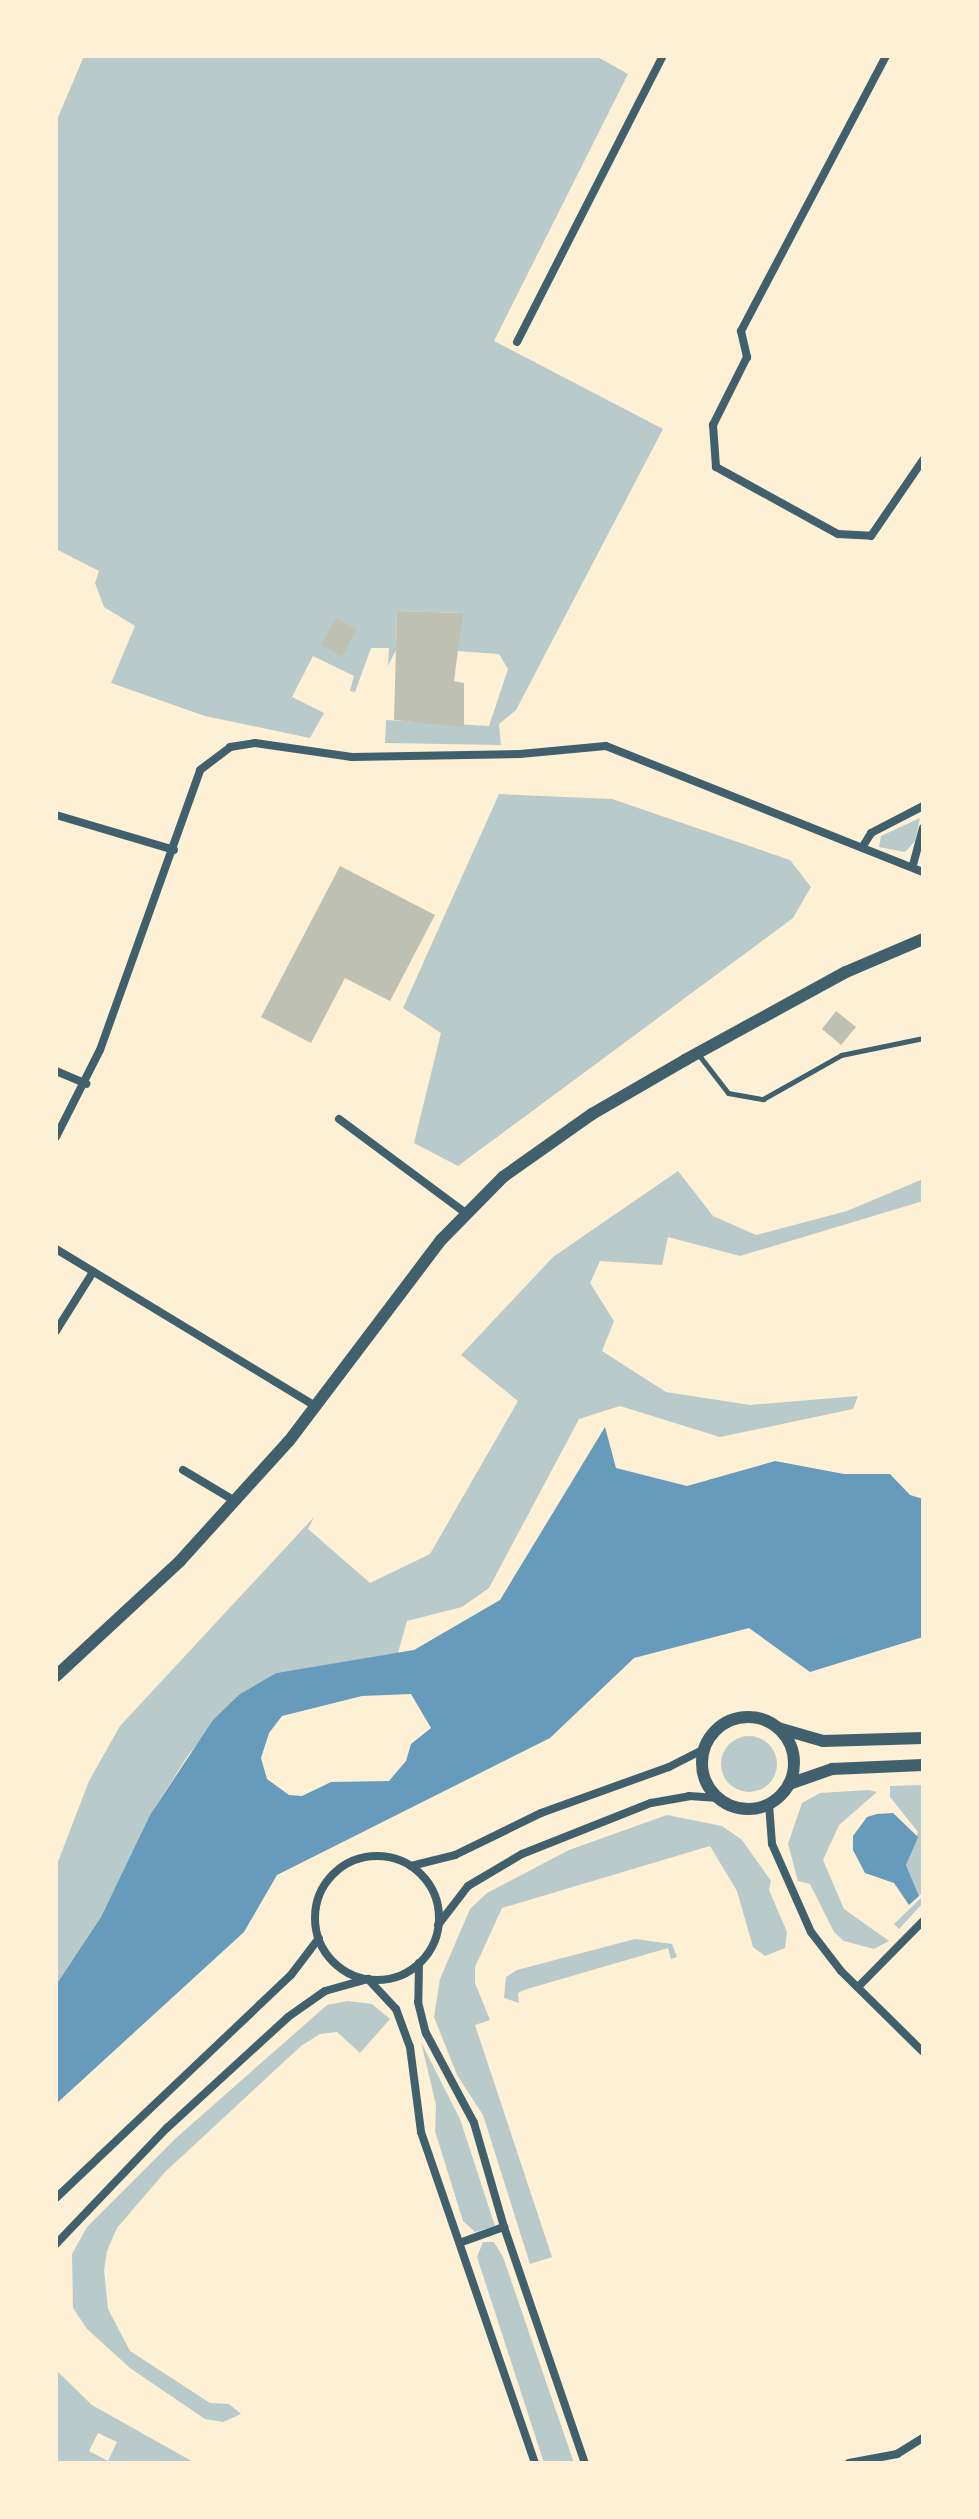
<!DOCTYPE html>
<html>
<head>
<meta charset="utf-8">
<style>
	body { margin:0 }
	#map { position:relative; width:979px; height:2519px; overflow:hidden; background:#fdf0d5; font-family:"Asap Condensed",sans-serif }
	div>[style] { position:absolute }
	[style*='--x'] { left:calc(var(--x)*1px); top:calc(var(--y)*1px); width:calc(var(--w)*1px); rotate:calc(var(--a)*1deg) }
	.green>* { inset:0; background:#b9caca }
	.round { border-radius:50% }
	.water>* { inset:0; background:#669bbc }
	.building>* { inset:0; background:#bec0b2 }
	.service>* { height:5px; margin:-2.5px; padding:0 2.5px; transform-origin:2.5px; border-radius:2.5px; background:#3f606c }
	.minor>* { height:8px; margin:-4px; padding:0 4px; transform-origin:4px; border-radius:4px; background:#3f606c }
	.minor>.ring { margin:-4px; padding:0; box-sizing:content-box; background:none; border:8px solid #3f606c; border-radius:50% }
	.tertiary>* { height:12px; margin:-6px; padding:0 6px; transform-origin:6px; border-radius:6px; background:#3f606c }
	.tertiary>.ring { margin:-6px; padding:0; box-sizing:content-box; background:none; border:12px solid #3f606c; border-radius:50% }
	span { translate:-50% -50%; white-space:nowrap; text-align:center; line-height:1.15; -webkit-text-stroke:7px #fdf0d5; paint-order:stroke }
	.frame { position:absolute; inset:0; border:58px solid #fdf0d5; pointer-events:none }
</style>
</head>
<body>
<div id="map">
	<div class="green">
		<i style="clip-path:polygon(84px 56px,596px 56px,628px 74px,494px 341px,663px 429px,516px 710px,499px 724px,501px 745px,385px 743px,386px 720px,489px 726px,508px 669px,499px 654px,457px 651px,462px 613px,397px 611px,396px 650px,388px 666px,389px 648px,371px 648px,355px 692px,350px 691px,354px 676px,313px 656px,292px 697px,324px 713px,310px 738px,205px 716px,111px 683px,135px 626px,104px 607px,95px 583px,99px 571px,56px 549px,56px 122px)"></i>
		<i style="clip-path:polygon(499px 794px,612px 799px,790px 860px,811px 887px,793px 918px,458px 1166px,414px 1143px,441px 1033px,403px 1008px)"></i>
		<i style="clip-path:polygon(920px 818px,915px 841px,905px 852px,879px 847px,881px 836px)"></i>
		<i style="clip-path:polygon(678px 1171px,713px 1216px,756px 1235px,847px 1211px,923px 1179px,923px 1201px,740px 1256px,668px 1237px,662px 1265px,600px 1261px,590px 1283px,614px 1321px,602px 1351px,666px 1392px,750px 1405px,858px 1396px,853px 1409px,720px 1437px,620px 1406px,579px 1419px,489px 1588px,462px 1607px,407px 1621px,398px 1653px,276px 1673px,240px 1694px,189px 1754px,150px 1815px,101px 1917px,56px 1985px,56px 1867px,89px 1781px,120px 1726px,314px 1517px,308px 1529px,370px 1583px,430px 1554px,518px 1401px,461px 1355px,553px 1257px)"></i>
		<i class="round" style="left:721px;top:1736px;width:56px;height:56px"></i>
		<i style="clip-path:polygon(923px 1785px,923px 1892px,919px 1896px,906px 1865px,918px 1832px,890px 1797px,890px 1786px)"></i>
		<i style="clip-path:polygon(868px 1790px,877px 1792px,839px 1825px,823px 1860px,844px 1909px,889px 1941px,874px 1949px,844px 1941px,834px 1932px,810px 1884px,798px 1881px,788px 1844px,802px 1803px,820px 1793px)"></i>
		<i style="clip-path:polygon(667px 1815px,722px 1826px,742px 1840px,771px 1881px,769px 1890px,787px 1932px,785px 1948px,765px 1956px,753px 1947px,737px 1891px,710px 1846px,502px 1908px,475px 1967px,475px 1983px,490px 2020px,475px 2025px,552px 2257px,530px 2264px,483px 2115px,457px 2075px,434px 2017px,440px 1979px,470px 1909px,487px 1893px,569px 1850px)"></i>
		<i style="clip-path:polygon(923px 1896px,923px 1903px,899px 1929px,894px 1924px)"></i>
		<i style="clip-path:polygon(635px 1939px,672px 1944px,677px 1957px,671px 1959px,668px 1948px,527px 1989px,518px 1993px,519px 2003px,504px 1998px,506px 1977px,517px 1970px)"></i>
		<i style="clip-path:polygon(348px 2001px,372px 2004px,390px 2019px,360px 2053px,337px 2032px,320px 2034px,301px 2046px,165px 2172px,117px 2228px,107px 2251px,104px 2270px,108px 2309px,130px 2351px,210px 2403px,229px 2404px,241px 2414px,223px 2422px,205px 2419px,130px 2368px,87px 2329px,73px 2308px,72px 2254px,87px 2227px,176px 2138px,327px 2005px)"></i>
		<i style="clip-path:polygon(421px 2042px,460px 2119px,495px 2226px,475px 2232px,463px 2221px,435px 2131px,436px 2105px)"></i>
		<i style="clip-path:polygon(483px 2242px,494px 2242px,503px 2257px,574px 2463px,544px 2463px,477px 2257px)"></i>
		<i style="clip-path:polygon(evenodd,56px 2370px,92px 2405px,195px 2463px,56px 2463px,56px 2370px,98px 2433px,117px 2442px,108px 2461px,89px 2451px,98px 2433px)"></i>
	</div>
	<div class="water">
		<i style="clip-path:polygon(evenodd,605px 1427px,616px 1468px,687px 1486px,775px 1461px,844px 1474px,890px 1474px,910px 1495px,923px 1499px,923px 1637px,810px 1672px,749px 1628px,634px 1658px,550px 1738px,277px 1875px,244px 1932px,56px 2104px,56px 1985px,101px 1917px,150px 1815px,213px 1720px,240px 1694px,276px 1673px,414px 1650px,500px 1600px,605px 1427px,411px 1694px,431px 1728px,411px 1744px,406px 1761px,389px 1781px,331px 1782px,302px 1796px,289px 1795px,267px 1779px,261px 1758px,269px 1733px,282px 1716px,362px 1696px,411px 1694px)"></i>
		<i style="clip-path:polygon(877px 1814px,893px 1813px,918px 1837px,906px 1865px,919px 1896px,909px 1905px,894px 1883px,865px 1873px,853px 1850px,853px 1836px,867px 1817px)"></i>
	</div>
	<div class="building">
		<i style="clip-path:polygon(397px 611px,463px 613px,454px 681px,464px 683px,464px 727px,394px 720px)"></i>
		<i style="clip-path:polygon(336px 618px,357px 629px,342px 656px,321px 645px)"></i>
		<i style="clip-path:polygon(340px 866px,435px 915px,390px 1001px,345px 978px,311px 1043px,261px 1017px)"></i>
		<i style="clip-path:polygon(836px 1011px,856px 1027px,841px 1045px,822px 1029px)"></i>
	</div>
	<div class="service">
		<i style="--x:698;--y:1054;--w:49;--a:52.4"></i>
		<i style="--x:728;--y:1093;--w:36;--a:10"></i>
		<i style="--x:763;--y:1099;--w:90;--a:-29.4"></i>
		<i style="--x:841;--y:1055;--w:84;--a:-11.7"></i>
	</div>
	<div class="minor">
		<i style="--x:886;--y:56;--w:311;--a:117.8"></i>
		<i style="--x:741;--y:331;--w:27;--a:77"></i>
		<i style="--x:747;--y:357;--w:76;--a:116.6"></i>
		<i style="--x:713;--y:425;--w:42;--a:85.9"></i>
		<i style="--x:716;--y:467;--w:139;--a:28.8"></i>
		<i style="--x:838;--y:534;--w:33;--a:3"></i>
		<i style="--x:871;--y:536;--w:92;--a:-55.6"></i>
		<i style="--x:517;--y:342;--w:321;--a:-63"></i>
		<i style="--x:56;--y:815;--w:123;--a:16.5"></i>
		<i style="--x:863;--y:846;--w:15;--a:-58"></i>
		<i style="--x:871;--y:833;--w:59;--a:-27.4"></i>
		<i style="--x:913;--y:865;--w:38;--a:-75"></i>
		<i style="--x:56;--y:1071;--w:33;--a:23"></i>
		<i style="--x:339;--y:1119;--w:156;--a:36.6"></i>
		<i style="--x:56;--y:1137;--w:97;--a:-63.2"></i>
		<i style="--x:100;--y:1050;--w:297;--a:-70.3"></i>
		<i style="--x:200;--y:770;--w:38;--a:-37"></i>
		<i style="--x:230;--y:747;--w:25;--a:-9"></i>
		<i style="--x:255;--y:743;--w:98;--a:8.2"></i>
		<i style="--x:352;--y:757;--w:168;--a:-1"></i>
		<i style="--x:520;--y:754;--w:86;--a:-5.3"></i>
		<i style="--x:606;--y:746;--w:341;--a:21.7"></i>
		<i style="--x:56;--y:1249;--w:305;--a:31.2"></i>
		<i style="--x:56;--y:1331;--w:70;--a:-57.9"></i>
		<i style="--x:183;--y:1470;--w:61;--a:30.8"></i>
		<i style="--x:769;--y:1804;--w:40;--a:85.7"></i>
		<i style="--x:772;--y:1844;--w:96;--a:66.1"></i>
		<i style="--x:811;--y:1932;--w:49;--a:52.4"></i>
		<i style="--x:841;--y:1971;--w:115;--a:44.6"></i>
		<i class="ring" style="left:315px;top:1856px;width:116px;height:116px"></i>
		<i style="--x:411;--y:1866;--w:45;--a:-14"></i>
		<i style="--x:455;--y:1855;--w:96;--a:-26"></i>
		<i style="--x:541;--y:1813;--w:136;--a:-19.8"></i>
		<i style="--x:669;--y:1767;--w:39;--a:-27"></i>
		<i style="--x:438;--y:1925;--w:49;--a:-52.4"></i>
		<i style="--x:468;--y:1886;--w:63;--a:-30.7"></i>
		<i style="--x:522;--y:1854;--w:139;--a:-21.6"></i>
		<i style="--x:651;--y:1803;--w:39;--a:-10"></i>
		<i style="--x:689;--y:1796;--w:29;--a:4"></i>
		<i style="--x:419;--y:1963;--w:39;--a:91"></i>
		<i style="--x:418;--y:2002;--w:32;--a:76"></i>
		<i style="--x:426;--y:2033;--w:102;--a:61.9"></i>
		<i style="--x:474;--y:2123;--w:108;--a:73.9"></i>
		<i style="--x:504;--y:2227;--w:250;--a:71.1"></i>
		<i style="--x:858;--y:1987;--w:93;--a:-45.4"></i>
		<i style="--x:56;--y:2198;--w:324;--a:-43.5"></i>
		<i style="--x:291;--y:1975;--w:46;--a:-52.9"></i>
		<i style="--x:462;--y:2242;--w:45;--a:-19.7"></i>
		<i style="--x:56;--y:2244;--w:161;--a:-46.3"></i>
		<i style="--x:167;--y:2128;--w:164;--a:-42.5"></i>
		<i style="--x:288;--y:2017;--w:45;--a:-35.1"></i>
		<i style="--x:325;--y:1991;--w:45;--a:-15.6"></i>
		<i style="--x:368;--y:1979;--w:41;--a:47"></i>
		<i style="--x:396;--y:2009;--w:40;--a:69.8"></i>
		<i style="--x:410;--y:2047;--w:86;--a:82.6"></i>
		<i style="--x:421;--y:2132;--w:350;--a:71"></i>
		<i style="--x:849;--y:2463;--w:49;--a:-10.6"></i>
		<i style="--x:897;--y:2454;--w:31;--a:-32"></i>
	</div>
	<div class="tertiary">
		<i style="--x:56;--y:1676;--w:169;--a:-42.8"></i>
		<i style="--x:180;--y:1561;--w:162;--a:-47.8"></i>
		<i style="--x:289;--y:1441;--w:253;--a:-52.9"></i>
		<i style="--x:442;--y:1239;--w:87;--a:-45.5"></i>
		<i style="--x:503;--y:1177;--w:109;--a:-35.3"></i>
		<i style="--x:592;--y:1114;--w:108;--a:-30.1"></i>
		<i style="--x:685;--y:1060;--w:183;--a:-28.7"></i>
		<i style="--x:846;--y:972;--w:84;--a:-23.2"></i>
		<i class="ring" style="left:702px;top:1717px;width:80px;height:80px"></i>
		<i style="--x:778;--y:1728;--w:47;--a:16.1"></i>
		<i style="--x:823;--y:1741;--w:100;--a:-1.7"></i>
		<i style="--x:789;--y:1784;--w:46;--a:-19.2"></i>
		<i style="--x:832;--y:1769;--w:91;--a:-2.5"></i>
	</div>
	<div class="frame"></div>
</div>
</body>
</html>
